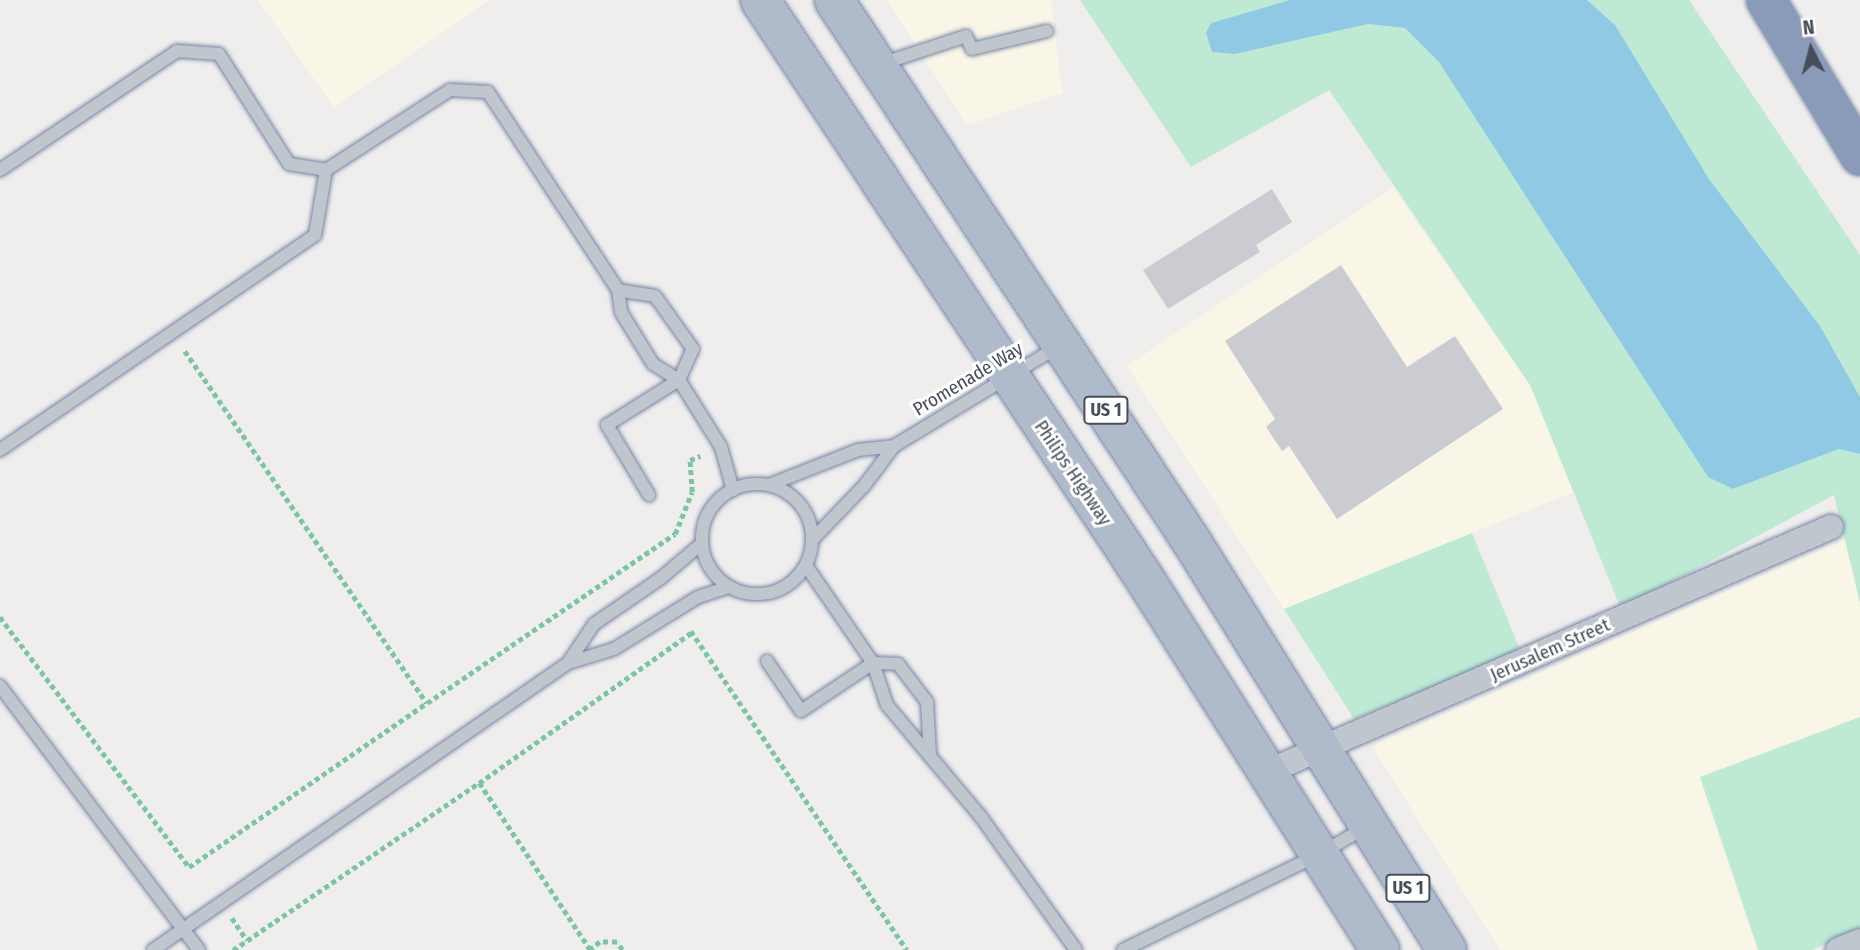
<!DOCTYPE html>
<html>
<head>
<meta charset="utf-8">
<style>
	body { margin:0 }
	#map { position:relative; width:1860px; height:950px; overflow:hidden; background:#f0eded; font-family:"Fira Sans Condensed",sans-serif }
	div>[style] { position:absolute }
	[style*='--x'] { left:calc(var(--x)*1px); top:calc(var(--y)*1px); width:calc(var(--w)*1px); rotate:calc(var(--a)*1deg) }
	.commercial>* { inset:0; background:#faf6e7 }
	.green>* { inset:0; background:#beead4 }
	.water>* { inset:0; background:#8fc9e4 }
	.building>* { inset:0; background:#caccd1 }
	.path>* { height:4.5px; margin-top:-2.25px; transform-origin:0; background:repeating-linear-gradient(90deg,#79c5a8 0 5px,transparent 0 8.5px) }
	.roads { filter:drop-shadow(0 0 2px #7486a4) drop-shadow(0 0 2px #7486a4) }
	.lane>* { height:12px; margin:-6px; padding:0 6px; transform-origin:6px; border-radius:6px; background:#bfc6ce }
	.lane>.ring { margin:-6px; padding:0; box-sizing:content-box; background:none; border:12px solid #bfc6ce; border-radius:50% }
	.street>* { height:24px; margin:-12px; padding:0 12px; transform-origin:12px; border-radius:12px; background:#bfc6ce }
	.primary>* { height:38px; margin:-19px; padding:0 19px; transform-origin:19px; border-radius:19px; background:#afbaca }
	.highway>* { height:38px; margin:-19px; padding:0 19px; transform-origin:19px; border-radius:19px; background:#899bb8 }
	span { translate:-50% -50%; white-space:nowrap; text-align:center; line-height:1.15; -webkit-text-stroke:6px #fff; paint-order:stroke }
	.shield-label span { padding:2px 5px; background:#fff; border:2px solid; border-radius:5px; -webkit-text-stroke-width:0 }
	.shield-label { font-size:18px; color:#474e59; font-weight:700 }
	.street-label { font-size:19px; color:#474e59 }
	.north { position:absolute; left:1776px; top:14px; width:70px; height:70px; -webkit-text-stroke:5px #fff; paint-order:stroke; rotate:354deg; font-size:19px; font-weight:700; line-height:28px; text-align:center; color:#474e59 }
	.north::after { content:''; display:block; margin:auto; width:24px; height:32px; background:#474e59; clip-path:polygon(50% 0,100% 100%,50% 72%,0 100%) }
</style>
</head>
<body>
<div id="map">
	<div class="commercial">
		<i style="clip-path:polygon(258px 0,490px 0,334px 107px)"></i>
		<i style="clip-path:polygon(887px 0,1051px 0,1062px 93px,967px 125px)"></i>
		<i style="clip-path:polygon(1393px 188px,1530px 385px,1574px 492px,1284px 609px,1127px 366px)"></i>
		<i style="clip-path:polygon(1846px 539px,1860px 603px,1860px 717px,1700px 778px,1758px 950px,1500px 950px,1372px 746px)"></i>
	</div>
	<div class="green">
		<i style="clip-path:polygon(1080px 0,1290px 0,1211px 23px,1235px 54px,1368px 24px,1405px 28px,1439px 62px,1733px 489px,1839px 449px,1860px 454px,1860px 603px,1834px 495px,1621px 609px,1530px 385px,1329px 90px,1191px 167px)"></i>
		<i style="clip-path:polygon(1587px 0,1689px 0,1860px 255px,1860px 397px,1820px 326px,1709px 179px)"></i>
		<i style="clip-path:polygon(1472px 533px,1521px 652px,1354px 719px,1284px 609px)"></i>
		<i style="clip-path:polygon(1860px 717px,1860px 931px,1811px 950px,1758px 950px,1700px 777px)"></i>
	</div>
	<div class="water">
		<i style="clip-path:polygon(1290px 0,1587px 0,1615px 25px,1709px 179px,1820px 326px,1860px 397px,1860px 454px,1839px 449px,1733px 489px,1708px 477px,1439px 62px,1405px 28px,1368px 24px,1235px 54px,1212px 52px,1206px 33px,1211px 23px)"></i>
	</div>
	<div class="building">
		<i style="clip-path:polygon(1272px 189px,1292px 222px,1256px 245px,1260px 252px,1168px 309px,1143px 270px)"></i>
		<i style="clip-path:polygon(1341px 265px,1407px 367px,1455px 336px,1503px 409px,1337px 519px,1289px 446px,1282px 451px,1266px 427px,1275px 419px,1225px 341px)"></i>
	</div>
	<div class="path">
		<i style="--x:185;--y:351;--w:427;--a:55.5"></i>
		<i style="--x:427;--y:703;--w:300;--a:-34.3"></i>
		<i style="--x:675;--y:534;--w:45;--a:-68"></i>
		<i style="--x:692;--y:492;--w:32;--a:-94"></i>
		<i style="--x:690;--y:460;--w:11;--a:-22"></i>
		<i style="--x:0;--y:617;--w:313;--a:52.9"></i>
		<i style="--x:189;--y:867;--w:289;--a:-34.6"></i>
		<i style="--x:691;--y:631;--w:385;--a:55.9"></i>
		<i style="--x:232;--y:918;--w:27;--a:56"></i>
		<i style="--x:233;--y:950;--w:297;--a:-34.2"></i>
		<i style="--x:622;--y:950;--w:9;--a:-122"></i>
		<i style="--x:617;--y:942;--w:17;--a:180"></i>
		<i style="--x:600;--y:942;--w:13;--a:141"></i>
		<i style="--x:590;--y:950;--w:201;--a:-123.6"></i>
		<i style="--x:479;--y:783;--w:261;--a:-35.3"></i>
	</div>
	<div class="roads">
		<div class="lane">
			<i style="--x:881;--y:64;--w:89;--a:-18.2"></i>
			<i style="--x:966;--y:36;--w:14;--a:65"></i>
			<i style="--x:972;--y:49;--w:77;--a:-13.5"></i>
			<i style="--x:0;--y:170;--w:213;--a:-33.9"></i>
			<i style="--x:177;--y:51;--w:42;--a:4.1"></i>
			<i style="--x:219;--y:54;--w:130;--a:57.5"></i>
			<i style="--x:289;--y:164;--w:37;--a:9"></i>
			<i style="--x:326;--y:170;--w:148;--a:-32.8"></i>
			<i style="--x:450;--y:90;--w:38;--a:3"></i>
			<i style="--x:488;--y:92;--w:237;--a:56.7"></i>
			<i style="--x:0;--y:450;--w:381;--a:-34.3"></i>
			<i style="--x:315;--y:235;--w:66;--a:-80.4"></i>
			<i class="ring" style="left:702px;top:484px;width:98px;height:98px"></i>
			<i style="--x:769;--y:485;--w:96;--a:-21.5"></i>
			<i style="--x:858;--y:450;--w:36;--a:-6"></i>
			<i style="--x:649;--y:495;--w:82;--a:-121"></i>
			<i style="--x:607;--y:425;--w:85;--a:-32"></i>
			<i style="--x:679;--y:380;--w:34;--a:-66"></i>
			<i style="--x:693;--y:349;--w:65;--a:-125.6"></i>
			<i style="--x:655;--y:296;--w:37;--a:-171"></i>
			<i style="--x:618;--y:290;--w:22;--a:82"></i>
			<i style="--x:621;--y:312;--w:61;--a:58.4"></i>
			<i style="--x:653;--y:364;--w:31;--a:32"></i>
			<i style="--x:679;--y:380;--w:79;--a:57.9"></i>
			<i style="--x:721;--y:447;--w:45;--a:74.4"></i>
			<i style="--x:812;--y:540;--w:75;--a:-46.1"></i>
			<i style="--x:864;--y:486;--w:50;--a:-53.1"></i>
			<i style="--x:894;--y:446;--w:193;--a:-31.2"></i>
			<i style="--x:701;--y:544;--w:52;--a:139.6"></i>
			<i style="--x:661;--y:578;--w:81;--a:145.5"></i>
			<i style="--x:594;--y:624;--w:47;--a:123.7"></i>
			<i style="--x:568;--y:663;--w:48;--a:-16.9"></i>
			<i style="--x:614;--y:649;--w:99;--a:-31.8"></i>
			<i style="--x:698;--y:597;--w:32;--a:-18"></i>
			<i style="--x:807;--y:567;--w:116;--a:55.5"></i>
			<i style="--x:873;--y:663;--w:44;--a:71.6"></i>
			<i style="--x:887;--y:705;--w:146;--a:50"></i>
			<i style="--x:981;--y:817;--w:163;--a:54.5"></i>
			<i style="--x:767;--y:661;--w:60;--a:55.8"></i>
			<i style="--x:801;--y:711;--w:87;--a:-33.7"></i>
			<i style="--x:873;--y:663;--w:25;--a:2"></i>
			<i style="--x:898;--y:664;--w:48;--a:52.7"></i>
			<i style="--x:927;--y:702;--w:54;--a:86.8"></i>
			<i style="--x:0;--y:686;--w:331;--a:53"></i>
			<i style="--x:153;--y:950;--w:505;--a:-34.67"></i>
			<i style="--x:1123;--y:950;--w:219;--a:-26"></i>
			<i style="--x:1320;--y:854;--w:53;--a:-30.4"></i>
		</div>
		<div class="street">
			<i style="--x:1267;--y:772;--w:615;--a:-23.48"></i>
			<i style="--x:1838;--y:950;--w:24;--a:-22"></i>
		</div>
		<div class="primary">
			<i style="--x:760;--y:0;--w:688;--a:56.38"></i>
			<i style="--x:1141;--y:573;--w:446;--a:57.6"></i>
			<i style="--x:834;--y:0;--w:646;--a:56.56"></i>
			<i style="--x:1190;--y:539;--w:485;--a:58"></i>
		</div>
		<div class="highway">
			<i style="--x:1766;--y:0;--w:182;--a:58.9"></i>
		</div>
	</div>
	<div class="shield-label">
		<span style="left:1106px;top:410px">US 1</span>
		<span style="left:1408px;top:888px">US 1</span>
	</div>
	<div class="street-label">
		<span style="left:968px;top:379px;rotate:-31deg">Promenade Way</span>
		<span style="left:1073px;top:473px;rotate:56deg">Philips Highway</span>
		<span style="left:1550px;top:650px;rotate:-24deg">Jerusalem Street</span>
	</div>
	<div class="north">N</div>
</div>
</body>
</html>
